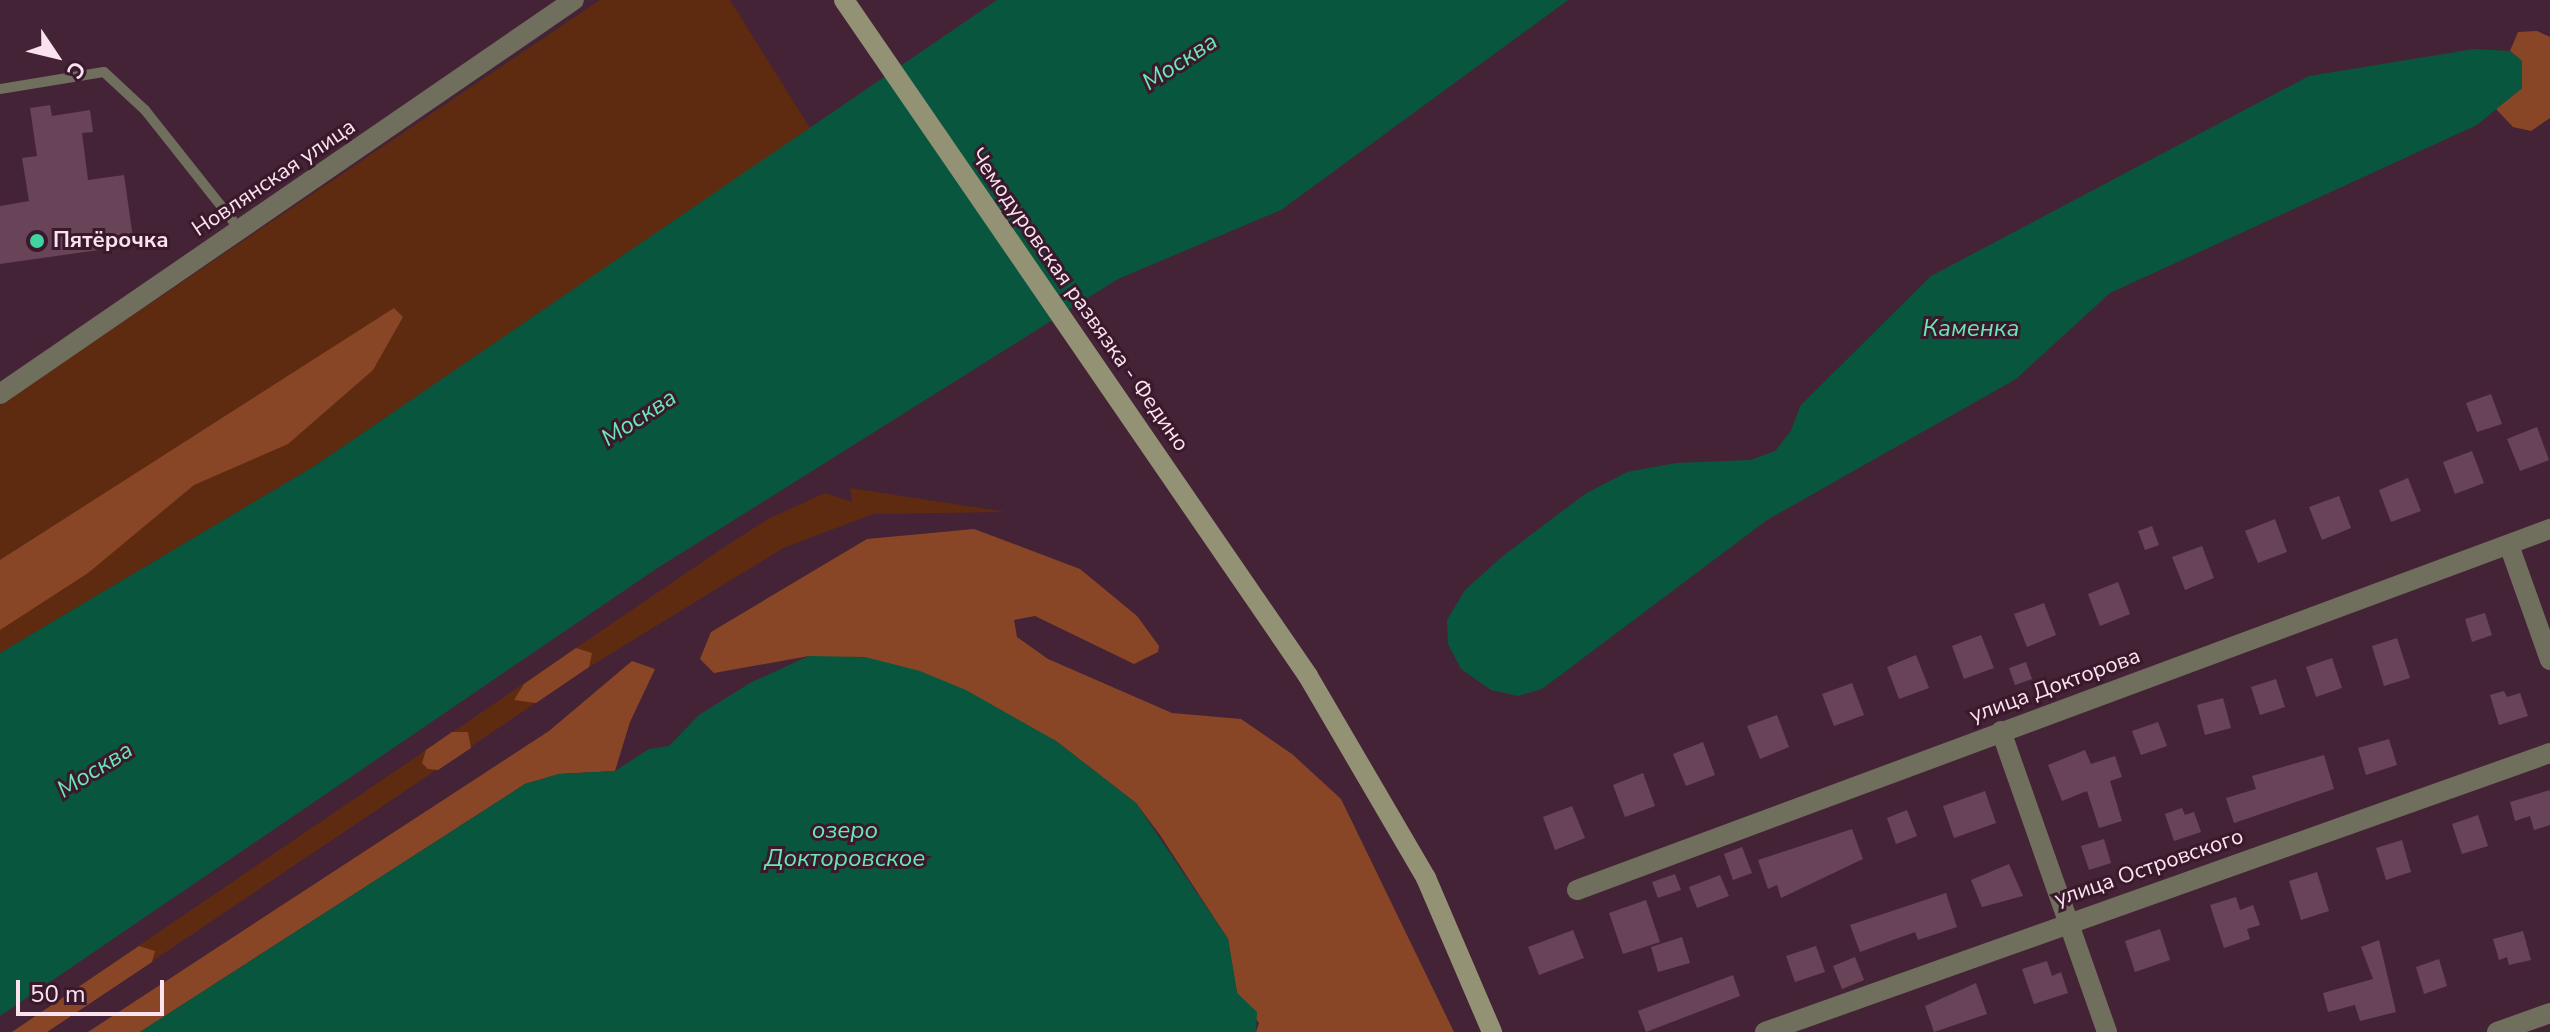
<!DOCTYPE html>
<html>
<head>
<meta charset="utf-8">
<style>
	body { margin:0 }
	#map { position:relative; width:2550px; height:1032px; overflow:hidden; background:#452337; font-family:"Nunito Sans",sans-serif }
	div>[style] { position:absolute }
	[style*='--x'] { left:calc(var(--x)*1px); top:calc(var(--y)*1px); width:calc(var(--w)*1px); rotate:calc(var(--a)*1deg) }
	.green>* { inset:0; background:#5f2b10 }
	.forest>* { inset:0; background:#894626 }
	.water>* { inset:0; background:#08563e }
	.building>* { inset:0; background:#694459 }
	.lane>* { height:10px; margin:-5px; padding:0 5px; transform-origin:5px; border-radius:5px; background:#706f5d }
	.street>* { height:20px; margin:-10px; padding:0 10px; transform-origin:10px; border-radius:10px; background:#706f5d }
	.secondary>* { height:20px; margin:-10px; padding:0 10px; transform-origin:10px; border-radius:10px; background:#939275 }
	.dots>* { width:22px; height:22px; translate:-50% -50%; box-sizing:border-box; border:4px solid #3a192d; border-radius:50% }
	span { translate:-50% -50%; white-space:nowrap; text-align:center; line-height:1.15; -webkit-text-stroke:6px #3a192d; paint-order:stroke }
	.street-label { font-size:22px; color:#fae3ef }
	.poi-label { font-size:22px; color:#fae3ef; font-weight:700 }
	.left { translate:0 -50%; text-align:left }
	.water-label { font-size:24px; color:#6be7b6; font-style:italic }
	.north { position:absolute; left:16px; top:16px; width:80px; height:80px; -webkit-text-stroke:6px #3a192d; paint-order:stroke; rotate:125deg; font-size:22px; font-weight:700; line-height:32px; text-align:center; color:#fae3ef }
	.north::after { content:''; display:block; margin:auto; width:28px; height:36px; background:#fae3ef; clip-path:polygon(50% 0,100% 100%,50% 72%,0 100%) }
	.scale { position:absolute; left:16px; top:980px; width:148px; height:36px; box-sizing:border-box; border:4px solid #fae3ef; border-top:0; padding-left:10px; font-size:24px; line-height:28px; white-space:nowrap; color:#fae3ef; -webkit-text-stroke:6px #3a192d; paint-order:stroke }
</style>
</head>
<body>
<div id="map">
	<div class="green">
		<i style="clip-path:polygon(600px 0,730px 0,810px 128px,313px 467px,0 653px,0 405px)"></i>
		<i style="clip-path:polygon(850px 488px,1006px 512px,873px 514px,783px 548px,589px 667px,47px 1032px,12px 1032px,723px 548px,768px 519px,825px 493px,852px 502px)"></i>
	</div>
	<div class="forest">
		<i style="clip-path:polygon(2537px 31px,2550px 37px,2550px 118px,2531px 131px,2513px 127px,2496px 109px,2522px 88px,2522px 61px,2510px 51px,2518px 32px)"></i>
		<i style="clip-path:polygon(394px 308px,403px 317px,373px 370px,288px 444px,194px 485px,88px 573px,0 630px,0 560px)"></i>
		<i style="clip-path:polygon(974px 529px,1080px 569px,1137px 616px,1159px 646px,1158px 652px,1134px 664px,1035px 616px,1014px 620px,1017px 637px,1048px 659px,1172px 713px,1241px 719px,1292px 754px,1341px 799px,1454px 1032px,1256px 1032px,1259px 1023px,1237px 993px,1228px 939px,1160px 835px,1136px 803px,1056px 741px,1011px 717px,809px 656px,714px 673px,700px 659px,711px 632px,867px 539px)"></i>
		<i style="clip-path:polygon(576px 648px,592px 653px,589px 667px,536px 703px,514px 700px,524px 684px)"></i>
		<i style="clip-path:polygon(632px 661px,655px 669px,630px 722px,615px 771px,559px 774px,525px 784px,140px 1032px,88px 1032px,549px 731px)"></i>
		<i style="clip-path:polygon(452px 732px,468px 732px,471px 748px,438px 770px,428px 769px,422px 763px,426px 750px)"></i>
		<i style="clip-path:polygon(139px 946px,155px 951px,152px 962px,47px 1032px,12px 1032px)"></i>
	</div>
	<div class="water">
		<i style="clip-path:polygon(997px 0,1568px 0,1281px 210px,1118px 279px,656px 569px,0 1016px,0 653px,313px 467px)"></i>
		<i style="clip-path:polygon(2474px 49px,2510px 51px,2522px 61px,2522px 88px,2477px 125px,2110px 293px,2016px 379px,1767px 520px,1542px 689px,1518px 696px,1491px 690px,1461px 669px,1448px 644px,1447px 620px,1465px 590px,1503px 556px,1585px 494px,1627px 472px,1676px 463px,1751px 460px,1775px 451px,1791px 431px,1800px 406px,1931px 276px,2309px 76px)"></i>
		<i style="clip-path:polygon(809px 656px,865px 657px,920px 671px,966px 690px,1056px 741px,1136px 803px,1228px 939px,1237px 993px,1257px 1012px,1256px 1032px,140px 1032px,525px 784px,559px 774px,615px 771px,649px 749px,669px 746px,699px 715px,750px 683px)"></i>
	</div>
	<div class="building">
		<i style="clip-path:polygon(50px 105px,52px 116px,90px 110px,93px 132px,82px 133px,88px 180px,124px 175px,134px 245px,0 264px,0 206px,29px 201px,22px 158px,37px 156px,30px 108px)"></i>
		<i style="clip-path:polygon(2491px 394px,2502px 424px,2477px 432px,2466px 403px)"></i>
		<i style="clip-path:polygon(2537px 427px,2549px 460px,2520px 471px,2507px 439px)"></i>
		<i style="clip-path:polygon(2472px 451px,2484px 483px,2455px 494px,2443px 462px)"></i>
		<i style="clip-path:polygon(2408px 478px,2421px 511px,2391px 522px,2379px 490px)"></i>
		<i style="clip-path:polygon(2339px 496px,2351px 528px,2322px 540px,2309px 507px)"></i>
		<i style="clip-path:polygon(2275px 519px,2287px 552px,2258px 563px,2245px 531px)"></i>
		<i style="clip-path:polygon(2152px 526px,2159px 545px,2145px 550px,2138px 531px)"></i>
		<i style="clip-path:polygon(2202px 546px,2214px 578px,2185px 590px,2172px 557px)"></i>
		<i style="clip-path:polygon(2118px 582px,2130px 614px,2100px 626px,2088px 594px)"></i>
		<i style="clip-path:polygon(2044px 603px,2056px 635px,2027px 647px,2014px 614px)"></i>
		<i style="clip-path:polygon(2485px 613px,2492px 635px,2472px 642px,2465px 619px)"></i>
		<i style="clip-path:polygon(1981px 635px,1994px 668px,1964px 679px,1952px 646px)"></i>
		<i style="clip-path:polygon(2397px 638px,2410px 678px,2384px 686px,2372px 646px)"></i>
		<i style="clip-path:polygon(1916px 655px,1929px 688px,1899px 699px,1887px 667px)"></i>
		<i style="clip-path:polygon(2332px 658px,2342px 688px,2316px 697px,2306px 667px)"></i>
		<i style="clip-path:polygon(2026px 662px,2032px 679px,2015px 685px,2009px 668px)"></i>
		<i style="clip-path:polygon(2276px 679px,2285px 707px,2260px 715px,2251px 687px)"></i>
		<i style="clip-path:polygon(1852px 683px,1864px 715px,1834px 726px,1822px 694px)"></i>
		<i style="clip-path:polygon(2504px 691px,2507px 697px,2520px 693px,2528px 716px,2499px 725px,2490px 695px)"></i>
		<i style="clip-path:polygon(2223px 698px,2231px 728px,2205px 735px,2197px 705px)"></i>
		<i style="clip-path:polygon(1777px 715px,1789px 747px,1760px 759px,1747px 726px)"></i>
		<i style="clip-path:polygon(2158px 722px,2167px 746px,2141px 755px,2132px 731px)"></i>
		<i style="clip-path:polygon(2389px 739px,2397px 765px,2366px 775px,2358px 748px)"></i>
		<i style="clip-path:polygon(1703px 742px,1715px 775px,1686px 786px,1673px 754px)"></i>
		<i style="clip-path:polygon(2085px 750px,2091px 764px,2115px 756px,2122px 777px,2110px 781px,2122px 821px,2099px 828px,2087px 791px,2062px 801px,2048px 765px)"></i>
		<i style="clip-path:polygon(2324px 755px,2334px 789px,2234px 823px,2226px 798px,2256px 789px,2252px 776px)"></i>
		<i style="clip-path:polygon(1643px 773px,1655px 806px,1625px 817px,1613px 785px)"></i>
		<i style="clip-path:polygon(2550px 790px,2550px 825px,2534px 830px,2530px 816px,2515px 821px,2510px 802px)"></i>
		<i style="clip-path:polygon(1985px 791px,1996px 823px,1954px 838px,1943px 806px)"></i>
		<i style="clip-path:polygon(1572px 806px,1585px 838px,1555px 850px,1543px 817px)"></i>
		<i style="clip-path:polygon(2182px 808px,2185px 815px,2194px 812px,2201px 832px,2174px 841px,2165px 814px)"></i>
		<i style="clip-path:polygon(1907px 810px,1917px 836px,1896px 844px,1887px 818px)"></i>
		<i style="clip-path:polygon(2478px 815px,2488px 846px,2462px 854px,2452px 824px)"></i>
		<i style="clip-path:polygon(1852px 829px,1863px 859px,1781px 898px,1777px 885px,1768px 889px,1758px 860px)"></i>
		<i style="clip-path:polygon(2104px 839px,2111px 863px,2089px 870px,2081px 846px)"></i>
		<i style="clip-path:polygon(2402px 840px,2411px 872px,2386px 880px,2376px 848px)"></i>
		<i style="clip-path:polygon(1742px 847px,1752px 873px,1733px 880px,1724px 854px)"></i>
		<i style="clip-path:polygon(2009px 864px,2023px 896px,1982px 907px,1971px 880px)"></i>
		<i style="clip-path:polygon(2317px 872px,2329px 911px,2301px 920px,2289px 881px)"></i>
		<i style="clip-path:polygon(1675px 874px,1681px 890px,1658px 898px,1652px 882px)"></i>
		<i style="clip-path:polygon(1720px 875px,1729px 896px,1697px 908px,1689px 887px)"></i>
		<i style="clip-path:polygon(1946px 893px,1957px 927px,1918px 940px,1915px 932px,1860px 952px,1850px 925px)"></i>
		<i style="clip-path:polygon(2236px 897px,2240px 910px,2253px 905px,2260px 925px,2247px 929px,2250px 939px,2224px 948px,2210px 905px)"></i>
		<i style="clip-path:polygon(1646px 900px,1660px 942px,1623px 954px,1609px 913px)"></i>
		<i style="clip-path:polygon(2160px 929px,2170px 960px,2135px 972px,2125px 941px)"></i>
		<i style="clip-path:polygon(1573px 930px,1584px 958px,1539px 975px,1528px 947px)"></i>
		<i style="clip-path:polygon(2523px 931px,2531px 960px,2509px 965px,2507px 957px,2499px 960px,2493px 939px)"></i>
		<i style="clip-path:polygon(1682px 937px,1690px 963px,1658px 972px,1651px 947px)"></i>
		<i style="clip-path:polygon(2379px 940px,2396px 1012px,2360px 1021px,2355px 1005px,2328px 1012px,2323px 993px,2373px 979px,2361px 947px)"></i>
		<i style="clip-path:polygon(1816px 946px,1825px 972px,1795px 982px,1786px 956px)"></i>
		<i style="clip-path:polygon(1855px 957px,1864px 980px,1842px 989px,1833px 966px)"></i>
		<i style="clip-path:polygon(2439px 959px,2447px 986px,2424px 994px,2416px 967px)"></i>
		<i style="clip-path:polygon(2047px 961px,2052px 976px,2061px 972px,2068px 993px,2034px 1004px,2022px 969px)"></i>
		<i style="clip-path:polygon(1733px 975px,1740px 996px,1646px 1032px,1638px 1011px)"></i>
		<i style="clip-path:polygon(1976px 983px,1987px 1014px,1934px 1032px,1925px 1006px)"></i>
	</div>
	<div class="lane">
		<i style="--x:0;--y:89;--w:105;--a:-9.3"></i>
		<i style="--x:104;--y:72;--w:56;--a:42.8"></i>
		<i style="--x:145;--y:110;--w:153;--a:51.6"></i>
	</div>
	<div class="street">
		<i style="--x:0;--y:394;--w:696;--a:-34.47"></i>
		<i style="--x:2509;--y:545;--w:122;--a:70.4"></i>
		<i style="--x:2001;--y:731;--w:319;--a:70.6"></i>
		<i style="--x:1577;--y:890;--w:1038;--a:-20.36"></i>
		<i style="--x:1765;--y:1032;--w:833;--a:-19.57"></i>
		<i style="--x:2497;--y:1032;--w:56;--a:-19.7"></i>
	</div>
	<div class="secondary">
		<i style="--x:844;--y:0;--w:820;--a:55.53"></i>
		<i style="--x:1308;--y:676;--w:234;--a:59.7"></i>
		<i style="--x:1426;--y:878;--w:168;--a:66.8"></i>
	</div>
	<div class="dots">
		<i style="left:37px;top:241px;background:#42d4a0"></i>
	</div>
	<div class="street-label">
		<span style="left:274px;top:178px;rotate:-34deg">Новлянская улица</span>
		<span style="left:1079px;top:300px;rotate:55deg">Чемодуровская развязка - Федино</span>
		<span style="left:2055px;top:686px;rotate:-20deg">улица Докторова</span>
		<span style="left:2149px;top:868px;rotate:-19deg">улица Островского</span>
	</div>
	<div class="poi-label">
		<span class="left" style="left:53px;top:241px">Пятёрочка</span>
	</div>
	<div class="water-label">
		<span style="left:1180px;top:62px;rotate:-33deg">Москва</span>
		<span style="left:1971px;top:329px">Каменка</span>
		<span style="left:639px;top:418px;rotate:-33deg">Москва</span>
		<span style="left:95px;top:770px;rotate:-32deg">Москва</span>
		<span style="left:845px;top:845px">озеро<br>Докторовское</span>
	</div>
	<div class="north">С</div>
	<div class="scale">50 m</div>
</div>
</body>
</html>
